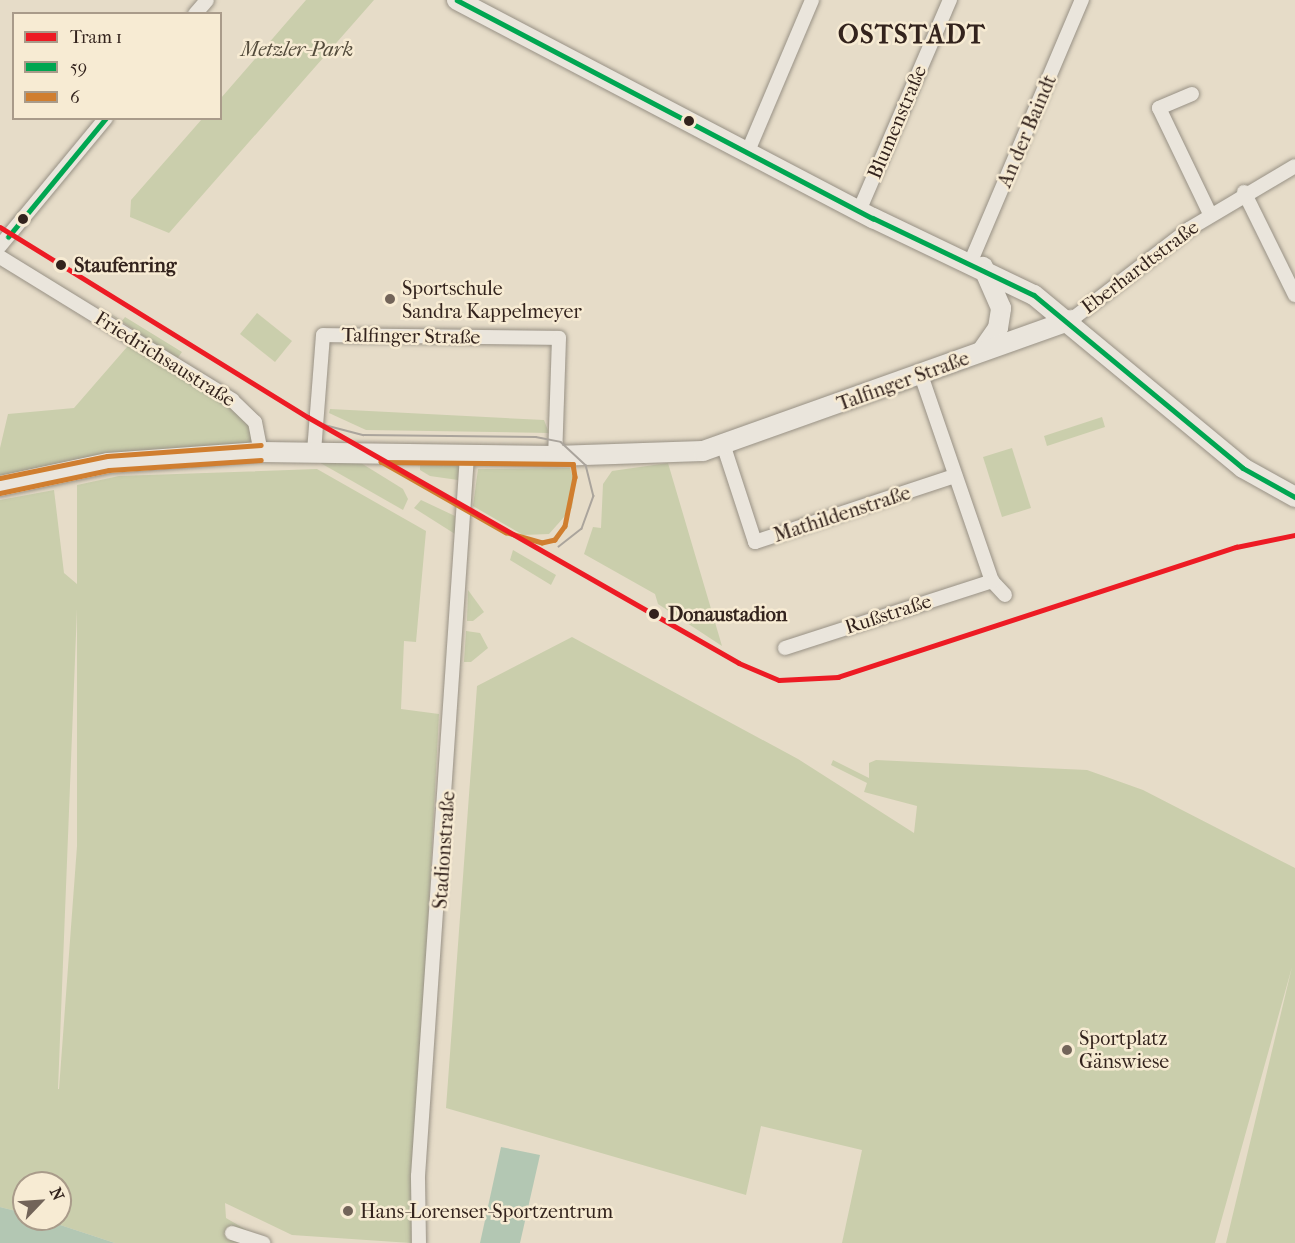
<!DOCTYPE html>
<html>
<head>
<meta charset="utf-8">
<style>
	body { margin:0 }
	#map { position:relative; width:1295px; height:1243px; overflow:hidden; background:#e6dcc8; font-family:"IM FELL French Canon",serif }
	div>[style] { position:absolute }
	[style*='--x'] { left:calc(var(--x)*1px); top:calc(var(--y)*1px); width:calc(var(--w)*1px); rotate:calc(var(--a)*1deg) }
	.green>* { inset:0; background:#caceac }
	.water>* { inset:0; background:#b3c7b3 }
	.roads { filter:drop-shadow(0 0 2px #989185) drop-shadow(0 0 2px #989185) }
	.street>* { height:14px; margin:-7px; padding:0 7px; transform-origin:7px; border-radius:7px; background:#eae5dc }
	.secondary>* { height:20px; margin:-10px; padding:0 10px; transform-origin:10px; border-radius:10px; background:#eae5dc }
	.tram>* { height:1.5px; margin:-0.75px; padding:0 0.75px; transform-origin:0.75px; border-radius:0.75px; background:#aaa49c }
	.bus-1>* { height:4.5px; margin:-2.25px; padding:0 2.25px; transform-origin:2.25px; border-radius:2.25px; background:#00a651 }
	.bus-2>* { height:4.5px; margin:-2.25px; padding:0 2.25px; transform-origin:2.25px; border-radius:2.25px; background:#d07e2f }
	.tram-1>* { height:4.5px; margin:-2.25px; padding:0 2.25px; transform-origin:2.25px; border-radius:2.25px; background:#ed1b24 }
	.dots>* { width:16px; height:16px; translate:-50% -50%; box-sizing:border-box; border:3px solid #f7ebd3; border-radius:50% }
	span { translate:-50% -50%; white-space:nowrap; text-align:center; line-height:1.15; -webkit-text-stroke:5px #f7ebd3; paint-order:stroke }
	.park-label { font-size:20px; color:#534b3b; font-style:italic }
	.street-label { font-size:20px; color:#33231d }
	.stop-label { font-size:20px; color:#33231d; font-weight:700 }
	.left { translate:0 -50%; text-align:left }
	.poi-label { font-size:20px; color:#33231d }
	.district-label { font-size:26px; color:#33231d; font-weight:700; letter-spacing:1.5px }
	.legend { position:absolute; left:12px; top:12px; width:210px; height:108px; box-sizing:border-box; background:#f7ebd3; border:2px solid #a99b8a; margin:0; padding:8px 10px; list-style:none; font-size:18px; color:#33231d }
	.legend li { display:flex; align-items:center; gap:12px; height:30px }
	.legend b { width:30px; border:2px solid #a99b8a }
	.north { position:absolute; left:12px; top:1171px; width:60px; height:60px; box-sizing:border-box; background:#f7ebd3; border:2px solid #a99b8a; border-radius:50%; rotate:65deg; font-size:16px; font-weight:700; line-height:24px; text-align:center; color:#33231d }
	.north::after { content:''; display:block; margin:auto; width:21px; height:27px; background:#726459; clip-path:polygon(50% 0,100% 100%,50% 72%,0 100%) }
</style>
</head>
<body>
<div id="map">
	<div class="green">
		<i style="clip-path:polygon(306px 0,374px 0,169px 233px,130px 217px,131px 200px,202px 119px,220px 118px,221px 98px)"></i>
		<i style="clip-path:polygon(103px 309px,122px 321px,125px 317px,182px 352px,177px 359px)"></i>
		<i style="clip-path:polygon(257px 313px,292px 341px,275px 362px,240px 334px)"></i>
		<i style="clip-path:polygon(127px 335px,242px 407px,261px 452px,0 486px,0 448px,8px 414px,74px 408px,127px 347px)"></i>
		<i style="clip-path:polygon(330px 409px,544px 420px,549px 433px,366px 430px,329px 413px)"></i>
		<i style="clip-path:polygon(1102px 417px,1105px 427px,1047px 446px,1044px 436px)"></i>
		<i style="clip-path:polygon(1012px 448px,1031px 508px,1002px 517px,983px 457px)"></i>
		<i style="clip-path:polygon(317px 461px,361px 463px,403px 489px,408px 499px,403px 510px)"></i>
		<i style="clip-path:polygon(668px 463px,722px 646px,658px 604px,655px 594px,584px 554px,593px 527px,601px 528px,603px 484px,612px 471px)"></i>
		<i style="clip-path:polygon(420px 464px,459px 464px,458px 480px,430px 476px,420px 470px)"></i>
		<i style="clip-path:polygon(570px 468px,575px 484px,572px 508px,549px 534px,523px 535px,473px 506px,478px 469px)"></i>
		<i style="clip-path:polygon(evenodd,317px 469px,426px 531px,416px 642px,404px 641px,401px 709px,439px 714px,411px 1243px,292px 1235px,225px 1203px,226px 1218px,269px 1243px,115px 1243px,42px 1219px,60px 1219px,60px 1183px,24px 1183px,24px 1213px,0 1207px,0 500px,54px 490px,64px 573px,77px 584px,77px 485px,119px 476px,317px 469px,77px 609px,77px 846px,59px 1089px,58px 1089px,77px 609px)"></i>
		<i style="clip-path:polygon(421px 500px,455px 516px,455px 534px,414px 508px)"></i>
		<i style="clip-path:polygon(513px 550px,556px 575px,551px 585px,510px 560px)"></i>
		<i style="clip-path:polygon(468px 590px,484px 612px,473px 621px,467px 621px)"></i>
		<i style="clip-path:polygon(466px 631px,480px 633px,488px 648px,471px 662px,464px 662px)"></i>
		<i style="clip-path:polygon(572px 637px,798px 759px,914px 833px,917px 806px,864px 792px,867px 783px,831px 765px,833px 760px,869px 778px,869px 763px,876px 760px,1087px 770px,1143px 790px,1295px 868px,1295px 1243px,1226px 1243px,1292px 967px,1215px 1243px,842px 1243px,862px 1150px,761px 1126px,746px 1195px,446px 1108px,477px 686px)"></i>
	</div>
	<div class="water">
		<i style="clip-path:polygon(501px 1147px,540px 1155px,520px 1243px,480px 1243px)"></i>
		<i style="clip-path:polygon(0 1207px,24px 1213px,24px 1219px,42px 1219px,115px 1243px,0 1243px)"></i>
	</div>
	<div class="roads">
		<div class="street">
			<i style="--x:195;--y:14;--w:18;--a:-49"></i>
			<i style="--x:1192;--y:94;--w:36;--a:157"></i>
			<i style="--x:1159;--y:108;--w:118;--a:64.3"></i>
			<i style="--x:748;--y:151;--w:164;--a:-67"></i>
			<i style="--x:1244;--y:192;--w:115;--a:63.7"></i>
			<i style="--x:859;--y:211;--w:230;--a:-66.7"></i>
			<i style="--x:0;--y:246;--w:166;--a:-50.4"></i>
			<i style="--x:0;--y:257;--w:273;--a:31.6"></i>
			<i style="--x:232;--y:400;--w:32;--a:44"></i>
			<i style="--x:255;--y:422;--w:31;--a:79"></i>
			<i style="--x:971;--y:261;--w:284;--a:-67"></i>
			<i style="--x:1071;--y:320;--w:149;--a:-37.6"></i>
			<i style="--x:1189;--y:229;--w:123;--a:-30.7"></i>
			<i style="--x:921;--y:375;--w:218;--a:71"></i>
			<i style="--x:992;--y:581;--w:19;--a:47"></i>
			<i style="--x:724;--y:447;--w:100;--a:71.9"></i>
			<i style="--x:755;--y:542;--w:211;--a:-18.3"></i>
			<i style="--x:314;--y:452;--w:117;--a:-85.6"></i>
			<i style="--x:323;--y:335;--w:236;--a:0.7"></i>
			<i style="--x:559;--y:338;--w:118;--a:91.9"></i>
			<i style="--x:785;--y:648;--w:218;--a:-17.9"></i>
			<i style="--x:232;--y:1233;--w:33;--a:18"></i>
			<i style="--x:419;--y:1243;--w:67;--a:-90.9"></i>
			<i style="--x:418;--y:1176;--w:722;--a:-86.11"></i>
		</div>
		<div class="secondary">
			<i style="--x:457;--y:0;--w:470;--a:27.7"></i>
			<i style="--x:873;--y:218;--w:178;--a:25.6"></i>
			<i style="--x:1034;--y:295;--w:271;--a:39.6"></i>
			<i style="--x:1243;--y:468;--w:60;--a:29.1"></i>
			<i style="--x:982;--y:351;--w:28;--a:-55"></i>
			<i style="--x:998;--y:328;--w:20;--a:-81"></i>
			<i style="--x:1001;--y:308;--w:45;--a:-113.7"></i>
			<i style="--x:0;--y:486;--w:110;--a:-12"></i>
			<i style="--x:108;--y:463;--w:153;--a:-4.1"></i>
			<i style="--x:261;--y:452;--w:294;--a:0.8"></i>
			<i style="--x:555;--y:456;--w:148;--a:-1.9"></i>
			<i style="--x:703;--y:451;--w:391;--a:-19.6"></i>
		</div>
	</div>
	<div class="tram">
		<i style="--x:317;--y:423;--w:48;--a:14.6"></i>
		<i style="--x:363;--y:435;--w:173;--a:0.7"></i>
		<i style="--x:536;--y:437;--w:25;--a:11"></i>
		<i style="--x:561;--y:442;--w:34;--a:43"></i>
		<i style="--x:586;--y:465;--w:32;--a:76"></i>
		<i style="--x:594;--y:496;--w:35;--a:110"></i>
		<i style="--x:582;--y:529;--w:29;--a:142"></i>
	</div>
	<div class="bus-1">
		<i style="--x:457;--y:0;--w:470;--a:27.7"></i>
		<i style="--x:873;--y:218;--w:178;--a:25.6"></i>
		<i style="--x:1034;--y:295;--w:271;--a:39.6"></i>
		<i style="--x:1243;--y:468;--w:60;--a:29.1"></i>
		<i style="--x:8;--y:237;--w:154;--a:-50.5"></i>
	</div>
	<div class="bus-2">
		<i style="--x:107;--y:456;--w:154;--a:-4.1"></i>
		<i style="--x:381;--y:462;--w:192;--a:0.6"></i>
		<i style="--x:573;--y:464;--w:13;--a:81"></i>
		<i style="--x:575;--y:477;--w:50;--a:101.5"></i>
		<i style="--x:565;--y:526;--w:17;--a:126"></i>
		<i style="--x:555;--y:540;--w:13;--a:167"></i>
		<i style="--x:542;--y:543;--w:37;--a:-164"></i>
		<i style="--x:506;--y:533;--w:144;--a:-150.4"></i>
		<i style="--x:0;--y:478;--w:109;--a:-11.6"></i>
		<i style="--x:0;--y:493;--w:111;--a:-11.9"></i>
		<i style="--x:109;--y:470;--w:152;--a:-3.8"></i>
	</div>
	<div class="tram-1">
		<i style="--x:0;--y:227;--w:362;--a:31.7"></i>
		<i style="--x:308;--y:417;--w:496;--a:29.7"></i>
		<i style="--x:739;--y:663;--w:43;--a:23"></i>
		<i style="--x:779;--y:680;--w:59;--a:-2.9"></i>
		<i style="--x:838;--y:677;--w:419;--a:-18.1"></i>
		<i style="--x:1236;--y:547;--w:60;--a:-11.5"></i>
	</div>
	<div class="dots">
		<i style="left:689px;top:121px;background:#33231d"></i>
		<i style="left:23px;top:219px;background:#33231d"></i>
		<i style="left:61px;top:265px;background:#33231d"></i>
		<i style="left:390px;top:299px;background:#726459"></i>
		<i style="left:654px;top:614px;background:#33231d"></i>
		<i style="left:1067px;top:1050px;background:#726459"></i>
		<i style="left:348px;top:1211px;background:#726459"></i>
	</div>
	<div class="park-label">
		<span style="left:297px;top:49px">Metzler-Park</span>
	</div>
	<div class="street-label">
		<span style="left:897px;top:122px;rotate:-67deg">Blumenstraße</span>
		<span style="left:1027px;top:131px;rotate:-67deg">An der Baindt</span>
		<span style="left:1140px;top:267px;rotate:-37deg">Eberhardtstraße</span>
		<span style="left:411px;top:336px;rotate:1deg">Talfinger Straße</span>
		<span style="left:165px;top:359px;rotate:32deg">Friedrichsaustraße</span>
		<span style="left:903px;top:381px;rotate:-20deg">Talfinger Straße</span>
		<span style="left:842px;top:514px;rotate:-18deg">Mathildenstraße</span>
		<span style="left:888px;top:614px;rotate:-18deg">Rußstraße</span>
		<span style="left:444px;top:850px;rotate:-86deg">Stadionstraße</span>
	</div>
	<div class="stop-label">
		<span class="left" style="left:74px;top:265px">Staufenring</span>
		<span class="left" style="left:668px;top:614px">Donaustadion</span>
	</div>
	<div class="poi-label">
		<span class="left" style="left:402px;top:300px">Sportschule<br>Sandra Kappelmeyer</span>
		<span class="left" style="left:1079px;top:1050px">Sportplatz<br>Gänswiese</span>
		<span class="left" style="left:360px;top:1211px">Hans-Lorenser-Sportzentrum</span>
	</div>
	<div class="district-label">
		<span style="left:912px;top:35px">OSTSTADT</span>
	</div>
	<ul class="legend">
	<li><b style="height:8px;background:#ed1b24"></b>Tram 1</li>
	<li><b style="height:8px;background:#00a651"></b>59</li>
	<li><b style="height:8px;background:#d07e2f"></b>6</li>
	</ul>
	<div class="north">N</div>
</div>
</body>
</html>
